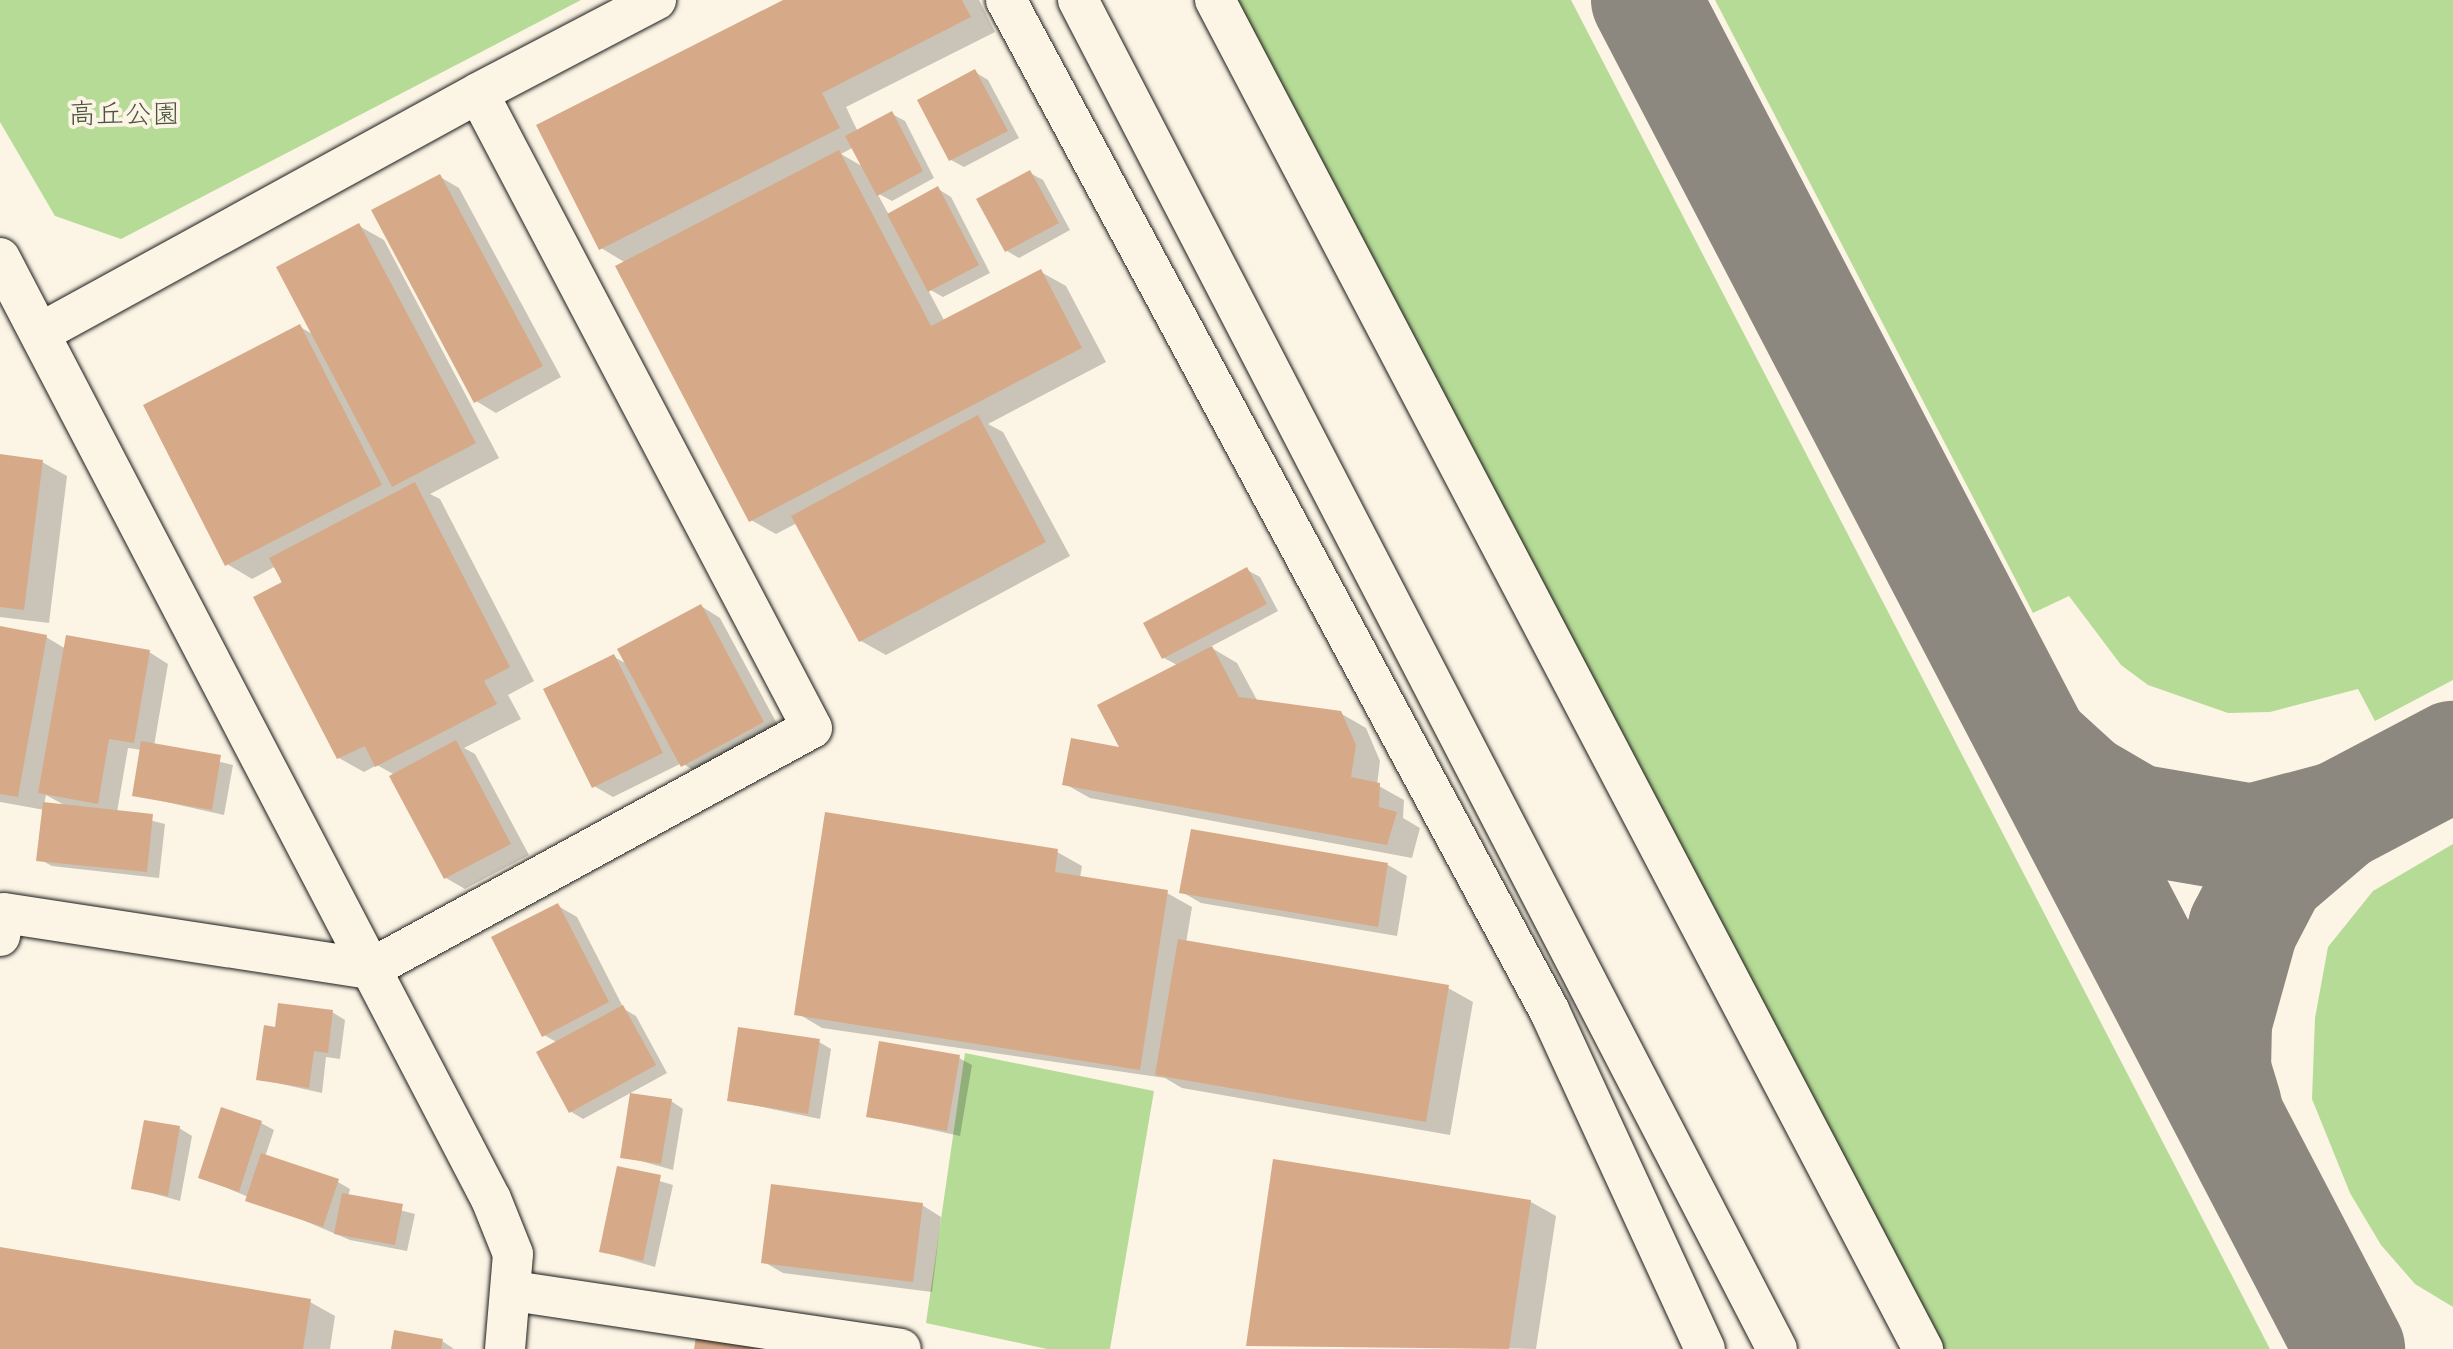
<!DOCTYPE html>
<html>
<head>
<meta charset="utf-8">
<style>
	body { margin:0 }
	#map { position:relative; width:2453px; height:1349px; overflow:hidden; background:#fcf5e5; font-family:"Playpen Sans","Klee One",sans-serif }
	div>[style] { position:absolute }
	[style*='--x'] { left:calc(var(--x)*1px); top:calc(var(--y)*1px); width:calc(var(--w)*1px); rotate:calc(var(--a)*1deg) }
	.green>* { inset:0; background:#b6db96 }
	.shadow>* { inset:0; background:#0003 }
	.taxiway>* { height:110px; margin:-55px; padding:0 55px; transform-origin:55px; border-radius:55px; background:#8c8880 }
	.building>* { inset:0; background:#d6aa88 }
	.roads { filter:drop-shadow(0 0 2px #1c1c1c) drop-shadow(0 0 2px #1c1c1c) }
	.minor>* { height:40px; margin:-20px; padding:0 20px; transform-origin:20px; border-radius:20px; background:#fcf5e5 }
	span { translate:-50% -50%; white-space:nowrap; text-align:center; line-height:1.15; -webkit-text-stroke:8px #fcf5e5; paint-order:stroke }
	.park-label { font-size:28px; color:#4a5541 }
</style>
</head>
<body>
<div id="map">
	<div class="green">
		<i style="clip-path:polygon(0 0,581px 0,121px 239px,55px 216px,0 122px)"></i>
		<i style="clip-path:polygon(1228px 0,1571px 0,2270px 1349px,1943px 1349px)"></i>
		<i style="clip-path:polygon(1715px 0,2453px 0,2453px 680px,2375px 721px,2358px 689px,2270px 712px,2228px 713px,2148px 685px,2121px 665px,2069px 596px,2033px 613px)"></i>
		<i style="clip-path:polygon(2453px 844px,2453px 1307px,2415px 1284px,2381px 1245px,2350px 1193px,2312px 1099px,2315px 1018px,2328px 947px,2373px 891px)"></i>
		<i style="clip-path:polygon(965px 1053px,1154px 1091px,1110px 1349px,1047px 1349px,926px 1323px)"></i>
	</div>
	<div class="shadow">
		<i style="clip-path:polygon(evenodd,789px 0,979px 0,995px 32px,846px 107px,858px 132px,892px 114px,905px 121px,934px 178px,892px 201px,877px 193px,889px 215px,938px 189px,951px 197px,990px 273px,943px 297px,927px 288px,945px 322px,1041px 272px,1066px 286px,1106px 362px,988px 424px,1003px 432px,1070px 556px,886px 655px,861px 641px,797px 523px,776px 534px,751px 520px,626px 263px,601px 248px,789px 0,854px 147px,865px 168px,841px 154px,854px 147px)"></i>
		<i style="clip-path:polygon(975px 72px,988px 80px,1019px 138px,964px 167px,951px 160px)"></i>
		<i style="clip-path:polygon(1030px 173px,1043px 180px,1070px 230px,1019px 258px,1007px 251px)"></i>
		<i style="clip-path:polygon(440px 177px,459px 188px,561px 377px,496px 413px,476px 401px)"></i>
		<i style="clip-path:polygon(359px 226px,384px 240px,499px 458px,430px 494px,440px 499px,534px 681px,508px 695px,521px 719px,464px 748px,475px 754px,529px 855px,465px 889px,446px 878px,395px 775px,377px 765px,364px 772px,339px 758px,276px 566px,252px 579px,227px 564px,300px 327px,316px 336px)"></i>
		<i style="clip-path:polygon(0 457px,42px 462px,67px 476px,49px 623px,0 617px)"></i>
		<i style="clip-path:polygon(1247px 570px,1260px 577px,1278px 611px,1210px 647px,1237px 663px,1258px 702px,1340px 713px,1366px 728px,1380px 761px,1377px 785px,1404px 800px,1403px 818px,1420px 828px,1412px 858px,1090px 798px,1065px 784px,1123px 750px,1179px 666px,1164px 658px)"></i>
		<i style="clip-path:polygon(701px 606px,720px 618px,782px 733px,702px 776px,682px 763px,613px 797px,594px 786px,614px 657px,629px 665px)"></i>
		<i style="clip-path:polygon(evenodd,0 629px,46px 637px,66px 649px,149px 652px,168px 664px,154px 746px,233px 765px,224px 815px,135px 795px,142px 750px,128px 748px,117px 812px,165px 824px,159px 878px,52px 866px,39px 859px,45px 810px,0 802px,0 629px,46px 795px,68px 807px,44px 805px,46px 795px)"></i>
		<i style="clip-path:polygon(1057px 852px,1082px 866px,1080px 878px,1167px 893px,1192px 907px,1186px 943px,1448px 988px,1473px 1002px,1450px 1135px,1182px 1088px,1165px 1078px,822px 1028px,797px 1013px)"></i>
		<i style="clip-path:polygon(1388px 865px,1407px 876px,1397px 936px,1201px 903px,1182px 892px)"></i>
		<i style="clip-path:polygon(558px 906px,577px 917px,624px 1009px,636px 1016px,667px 1073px,583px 1119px,570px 1111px,558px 1043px,544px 1035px)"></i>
		<i style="clip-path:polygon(332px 1012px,345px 1020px,340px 1059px,326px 1057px,322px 1093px,259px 1079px,277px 1030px)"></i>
		<i style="clip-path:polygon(819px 1042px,831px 1049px,820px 1119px,729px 1100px)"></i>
		<i style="clip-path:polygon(959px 1058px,972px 1065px,960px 1136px,869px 1116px)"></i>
		<i style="clip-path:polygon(671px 1101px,683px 1109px,673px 1170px,623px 1156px)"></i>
		<i style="clip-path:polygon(261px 1123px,274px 1130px,265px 1157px,338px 1182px,350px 1189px,348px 1197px,415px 1214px,407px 1251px,350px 1240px,201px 1177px)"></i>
		<i style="clip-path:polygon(179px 1128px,192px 1136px,180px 1201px,134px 1188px)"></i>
		<i style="clip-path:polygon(619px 1169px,673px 1185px,655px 1267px,601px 1251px)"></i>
		<i style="clip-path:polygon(1531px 1202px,1556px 1216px,1536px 1349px,1249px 1344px)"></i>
		<i style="clip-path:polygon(922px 1205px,941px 1217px,932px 1292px,783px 1273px,764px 1262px)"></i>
		<i style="clip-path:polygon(0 1250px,310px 1302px,335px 1316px,330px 1349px,0 1349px)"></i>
		<i style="clip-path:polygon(442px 1341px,454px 1349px,393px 1349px)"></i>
	</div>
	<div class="taxiway">
		<i style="--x:1646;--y:0;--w:1522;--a:62.44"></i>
		<i style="--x:2038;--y:748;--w:59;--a:42.3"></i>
		<i style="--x:2082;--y:788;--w:61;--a:30.3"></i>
		<i style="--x:2135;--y:819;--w:119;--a:9.7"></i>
		<i style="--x:2252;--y:839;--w:90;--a:-14.8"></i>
		<i style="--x:2339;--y:816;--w:129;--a:-27.8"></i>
		<i style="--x:2227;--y:1106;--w:38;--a:-107"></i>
		<i style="--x:2216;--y:1070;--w:48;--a:-88.8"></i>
		<i style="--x:2217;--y:1022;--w:98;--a:-74.5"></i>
		<i style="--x:2243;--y:928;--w:61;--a:-62.6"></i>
		<i style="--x:2271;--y:874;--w:89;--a:-40.5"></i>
	</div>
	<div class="building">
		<i style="clip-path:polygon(783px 0,962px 0,971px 17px,822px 93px,840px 128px,599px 250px,536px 125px)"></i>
		<i style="clip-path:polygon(975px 69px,1008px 131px,949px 161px,917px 100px)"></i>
		<i style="clip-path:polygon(892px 111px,923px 171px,877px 196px,845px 136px)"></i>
		<i style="clip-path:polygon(839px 150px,931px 326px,1041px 269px,1082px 348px,749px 522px,615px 266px)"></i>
		<i style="clip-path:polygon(1030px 170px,1059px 223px,1005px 252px,976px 199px)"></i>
		<i style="clip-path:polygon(440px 174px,543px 366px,474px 403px,371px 210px)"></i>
		<i style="clip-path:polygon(938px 186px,979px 265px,928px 292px,887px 214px)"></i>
		<i style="clip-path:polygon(359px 223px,476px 443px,392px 487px,276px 267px)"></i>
		<i style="clip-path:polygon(300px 324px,382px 485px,225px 566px,143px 405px)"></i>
		<i style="clip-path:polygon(978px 415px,1046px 542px,859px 642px,791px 516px)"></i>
		<i style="clip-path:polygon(0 454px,43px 460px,24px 610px,0 607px)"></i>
		<i style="clip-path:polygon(415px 482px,510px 667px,484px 681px,497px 704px,375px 767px,365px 746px,337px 759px,253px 597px,282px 582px,269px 558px)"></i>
		<i style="clip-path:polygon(1247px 567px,1267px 604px,1162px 659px,1143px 623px)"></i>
		<i style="clip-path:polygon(701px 604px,764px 722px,681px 767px,617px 649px)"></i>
		<i style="clip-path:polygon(0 626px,47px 635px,18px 797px,0 794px)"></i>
		<i style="clip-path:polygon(66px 635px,150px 650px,134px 743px,109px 739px,98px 804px,38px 793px)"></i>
		<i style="clip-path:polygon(1212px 646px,1239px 697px,1341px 711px,1356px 745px,1351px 777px,1380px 783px,1379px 807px,1397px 812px,1387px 845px,1062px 785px,1071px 738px,1119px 747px,1097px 705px)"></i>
		<i style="clip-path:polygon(614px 654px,663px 753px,592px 788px,543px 689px)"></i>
		<i style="clip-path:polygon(456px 740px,511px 844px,444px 879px,389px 776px)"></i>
		<i style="clip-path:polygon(141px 741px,221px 755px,212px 810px,132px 796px)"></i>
		<i style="clip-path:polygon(43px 802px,153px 814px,147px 872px,36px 861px)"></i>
		<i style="clip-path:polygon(825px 812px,1058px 849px,1055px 872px,1168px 890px,1140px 1070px,794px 1015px)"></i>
		<i style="clip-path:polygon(1191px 829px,1388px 863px,1378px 927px,1179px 893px)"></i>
		<i style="clip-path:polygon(558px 903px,609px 1002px,542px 1037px,491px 937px)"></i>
		<i style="clip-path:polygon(1178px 939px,1449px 985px,1426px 1122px,1155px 1075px)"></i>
		<i style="clip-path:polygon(278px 1003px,333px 1010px,328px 1053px,314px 1051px,309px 1088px,256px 1080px,264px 1025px,275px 1027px)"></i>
		<i style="clip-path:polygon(623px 1005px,656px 1065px,569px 1113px,536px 1052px)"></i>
		<i style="clip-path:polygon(738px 1027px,820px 1039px,808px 1114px,727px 1101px)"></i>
		<i style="clip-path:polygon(879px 1041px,960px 1055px,947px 1131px,866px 1117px)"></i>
		<i style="clip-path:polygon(630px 1093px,672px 1099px,661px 1164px,620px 1158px)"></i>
		<i style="clip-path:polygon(221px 1107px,262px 1121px,239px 1192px,198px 1178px)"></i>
		<i style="clip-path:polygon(144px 1120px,180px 1126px,168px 1196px,131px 1189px)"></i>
		<i style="clip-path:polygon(261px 1153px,339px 1179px,323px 1227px,245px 1201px)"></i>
		<i style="clip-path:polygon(1273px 1159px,1531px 1200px,1509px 1349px,1246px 1346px)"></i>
		<i style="clip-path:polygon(617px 1166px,661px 1175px,643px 1261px,599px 1252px)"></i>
		<i style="clip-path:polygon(771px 1184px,923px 1203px,913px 1282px,761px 1263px)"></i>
		<i style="clip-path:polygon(342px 1193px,403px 1204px,395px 1245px,334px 1234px)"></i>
		<i style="clip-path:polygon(0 1247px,311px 1299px,303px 1349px,0 1349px)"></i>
		<i style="clip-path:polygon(394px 1330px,443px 1339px,441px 1349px,391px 1349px)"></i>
		<i style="clip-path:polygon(697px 1331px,789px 1349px,694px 1349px)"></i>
	</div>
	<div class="roads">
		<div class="minor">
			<i style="--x:1006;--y:0;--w:1147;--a:61.74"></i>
			<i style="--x:1549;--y:1010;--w:373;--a:65.3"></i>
			<i style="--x:1078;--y:0;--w:1519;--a:62.61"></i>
			<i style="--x:1215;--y:0;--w:1524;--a:62.31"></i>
			<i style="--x:0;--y:258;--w:1061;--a:62.45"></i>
			<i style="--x:491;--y:1199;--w:59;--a:68.2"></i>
			<i style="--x:513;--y:1254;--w:95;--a:94.8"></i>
			<i style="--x:40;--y:333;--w:499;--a:-28.7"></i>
			<i style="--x:0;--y:936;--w:23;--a:-80"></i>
			<i style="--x:4;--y:913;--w:370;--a:8.7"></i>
			<i style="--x:370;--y:969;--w:503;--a:-28.6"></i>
			<i style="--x:812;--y:728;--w:717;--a:-117.74"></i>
			<i style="--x:478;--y:93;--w:201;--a:-27.6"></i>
			<i style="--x:513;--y:1291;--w:392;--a:8.5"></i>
		</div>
	</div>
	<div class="park-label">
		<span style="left:124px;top:112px">高丘公園</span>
	</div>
</div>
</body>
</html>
